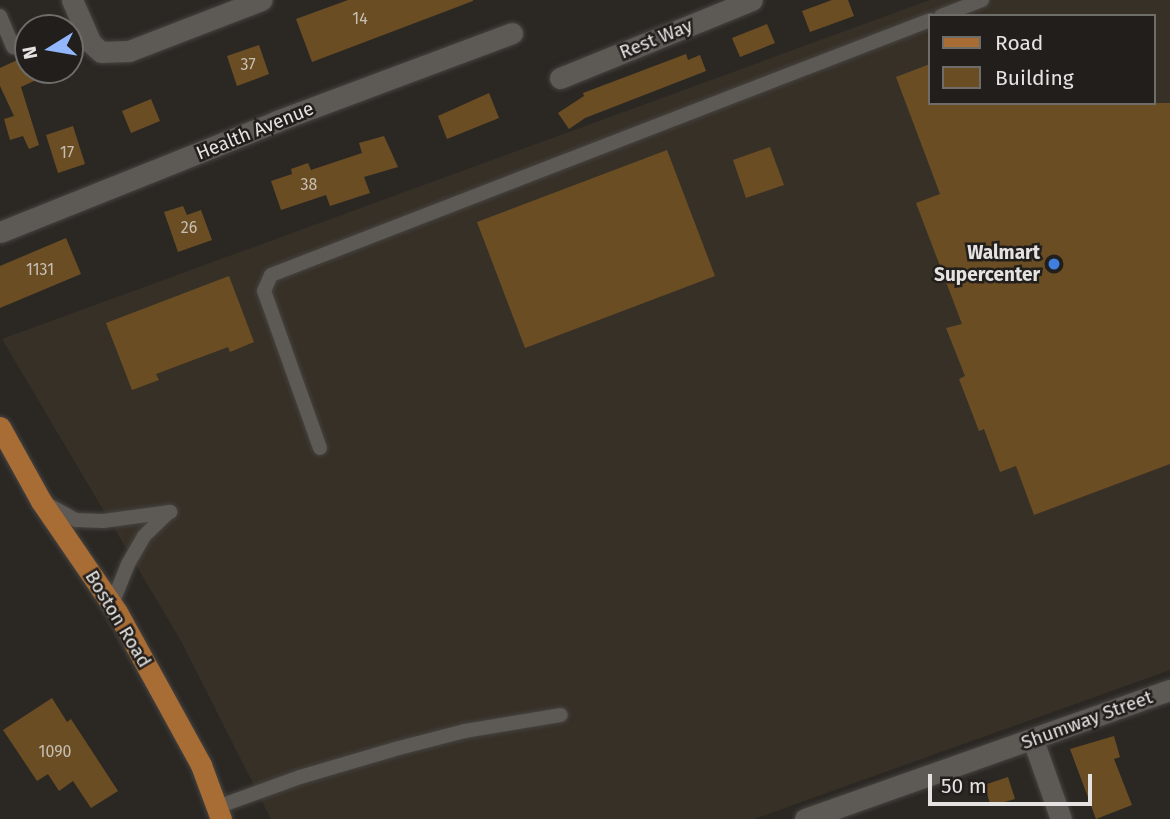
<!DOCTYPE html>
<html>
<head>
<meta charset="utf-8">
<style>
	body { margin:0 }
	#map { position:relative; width:1170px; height:819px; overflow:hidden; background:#2b2824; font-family:"Fira Sans",sans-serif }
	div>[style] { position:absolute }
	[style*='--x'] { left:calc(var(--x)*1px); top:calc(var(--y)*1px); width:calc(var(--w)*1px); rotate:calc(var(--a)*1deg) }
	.built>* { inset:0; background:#373027 }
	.building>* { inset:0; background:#6b4d24 }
	.roads { filter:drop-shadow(0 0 2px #454340) drop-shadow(0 0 2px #454340) }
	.lane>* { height:14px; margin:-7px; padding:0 7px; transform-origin:7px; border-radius:7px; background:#5d5955 }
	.street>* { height:21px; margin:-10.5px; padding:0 10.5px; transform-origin:10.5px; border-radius:10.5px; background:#5d5955 }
	.primary>* { height:21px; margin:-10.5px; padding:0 10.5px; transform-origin:10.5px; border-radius:10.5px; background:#a86c35 }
	.dots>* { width:19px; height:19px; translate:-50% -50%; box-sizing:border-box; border:4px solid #211e1b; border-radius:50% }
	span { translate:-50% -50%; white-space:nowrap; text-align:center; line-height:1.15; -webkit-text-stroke:5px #211e1b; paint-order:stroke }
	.number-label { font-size:16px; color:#c6beb2 }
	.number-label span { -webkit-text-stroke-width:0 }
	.street-label { font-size:19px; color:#e5e3e1 }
	.poi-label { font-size:19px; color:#e5e3e1; font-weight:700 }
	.right { translate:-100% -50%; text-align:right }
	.legend { position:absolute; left:928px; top:14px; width:228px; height:91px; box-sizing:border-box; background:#211e1b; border:2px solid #6f6d6a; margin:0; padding:9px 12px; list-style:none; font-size:21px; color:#e5e3e1 }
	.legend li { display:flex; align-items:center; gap:14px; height:35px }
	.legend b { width:35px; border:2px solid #6f6d6a }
	.north { position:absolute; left:14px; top:14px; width:70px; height:70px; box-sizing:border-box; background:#211e1b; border:2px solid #6f6d6a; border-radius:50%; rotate:259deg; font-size:19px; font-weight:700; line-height:28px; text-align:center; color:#e5e3e1 }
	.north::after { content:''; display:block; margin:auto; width:24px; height:32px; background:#93b7fd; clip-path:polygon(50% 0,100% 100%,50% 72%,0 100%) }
	.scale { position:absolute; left:928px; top:774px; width:164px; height:32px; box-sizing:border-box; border:4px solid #e5e3e1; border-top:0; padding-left:9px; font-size:21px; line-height:24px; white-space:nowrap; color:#e5e3e1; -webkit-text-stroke:5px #211e1b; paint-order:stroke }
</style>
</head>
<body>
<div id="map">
	<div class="built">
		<i style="clip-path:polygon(evenodd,930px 0,1170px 0,1170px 670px,754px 819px,271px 819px,181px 641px,2px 339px,930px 0,930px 16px,1154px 16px,1154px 103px,930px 103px,930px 16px)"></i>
	</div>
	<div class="building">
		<i style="clip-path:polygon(348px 0,473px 0,473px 1px,312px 62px,296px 19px)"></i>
		<i style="clip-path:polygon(832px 0,848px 0,854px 16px,810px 32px,802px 11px)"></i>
		<i style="clip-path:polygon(767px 24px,775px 43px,740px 57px,732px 38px)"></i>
		<i style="clip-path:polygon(259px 45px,269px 74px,237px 86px,227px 56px)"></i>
		<i style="clip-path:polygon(686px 54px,688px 60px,700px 55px,706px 71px,585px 118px,569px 129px,558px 113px,584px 96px,583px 93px)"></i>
		<i style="clip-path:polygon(28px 55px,28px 70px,58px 70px,21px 87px,39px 145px,29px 149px,23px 136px,10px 140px,4px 119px,14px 116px,0 86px,0 68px)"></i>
		<i style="clip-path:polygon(930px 64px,930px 103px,1170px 103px,1170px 464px,1034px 515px,1016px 466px,1000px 472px,984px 429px,979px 431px,959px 379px,965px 376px,946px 328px,962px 324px,916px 203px,940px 194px,896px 77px)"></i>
		<i style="clip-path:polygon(489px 93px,499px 118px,447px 139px,438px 116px)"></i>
		<i style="clip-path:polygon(151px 99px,160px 121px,131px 133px,122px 111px)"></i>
		<i style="clip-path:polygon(73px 126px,85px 164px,58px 173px,46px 135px)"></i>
		<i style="clip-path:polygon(384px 136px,398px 167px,364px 177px,370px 193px,330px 206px,326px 195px,281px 210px,271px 181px,292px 174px,291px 169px,308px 163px,311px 170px,362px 153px,359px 143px)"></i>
		<i style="clip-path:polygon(770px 147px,784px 185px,746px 198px,733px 160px)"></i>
		<i style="clip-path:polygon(667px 150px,715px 276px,525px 348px,477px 222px)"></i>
		<i style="clip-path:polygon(183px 206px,187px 215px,201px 210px,212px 240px,178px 252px,164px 212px)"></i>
		<i style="clip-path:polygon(66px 238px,81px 274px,0 308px,0 266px)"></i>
		<i style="clip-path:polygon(229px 276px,254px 342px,230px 352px,228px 347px,156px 374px,159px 380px,132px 390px,106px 323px)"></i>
		<i style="clip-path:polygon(52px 698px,67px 722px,71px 719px,118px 791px,91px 808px,73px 781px,59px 791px,48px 774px,37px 781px,3px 730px)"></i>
		<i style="clip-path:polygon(1114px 736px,1120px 757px,1114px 759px,1132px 805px,1096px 819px,1070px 749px)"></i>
		<i style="clip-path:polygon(1008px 777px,1015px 799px,991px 806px,984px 785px)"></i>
	</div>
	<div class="roads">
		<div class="lane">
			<i style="--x:0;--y:16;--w:34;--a:67"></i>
			<i style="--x:941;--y:16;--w:44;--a:-21.3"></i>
			<i style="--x:320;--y:448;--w:167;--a:-109.6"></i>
			<i style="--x:264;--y:291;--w:17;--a:-66"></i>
			<i style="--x:271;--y:275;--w:707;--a:-21.15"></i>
			<i style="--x:47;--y:504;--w:33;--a:29"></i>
			<i style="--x:76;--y:520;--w:27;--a:2"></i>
			<i style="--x:103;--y:521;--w:68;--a:-7.7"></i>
			<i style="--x:112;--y:604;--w:43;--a:-68.2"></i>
			<i style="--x:128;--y:564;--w:32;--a:-60"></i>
			<i style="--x:144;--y:536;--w:35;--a:-44"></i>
			<i style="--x:217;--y:807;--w:88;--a:-19.9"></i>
			<i style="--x:300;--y:777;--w:103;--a:-16.3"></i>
			<i style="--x:399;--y:748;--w:68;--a:-14.4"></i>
			<i style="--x:465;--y:731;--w:97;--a:-9.5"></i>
		</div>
		<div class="street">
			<i style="--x:72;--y:0;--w:47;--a:66.2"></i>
			<i style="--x:91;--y:43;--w:13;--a:42"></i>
			<i style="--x:101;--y:52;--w:28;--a:-2"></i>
			<i style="--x:129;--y:51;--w:142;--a:-21.1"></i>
			<i style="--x:560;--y:78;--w:207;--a:-22.1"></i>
			<i style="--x:0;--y:232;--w:298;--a:-21.8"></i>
			<i style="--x:277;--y:121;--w:251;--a:-20.5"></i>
			<i style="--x:1033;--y:740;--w:84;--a:70.5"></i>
			<i style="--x:805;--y:819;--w:387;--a:-19.5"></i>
		</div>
		<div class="primary">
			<i style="--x:0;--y:427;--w:85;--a:61"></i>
			<i style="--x:41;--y:501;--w:135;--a:55.6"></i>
			<i style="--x:117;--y:612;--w:175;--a:61.2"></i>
			<i style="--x:201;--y:765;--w:58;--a:69.7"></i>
		</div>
	</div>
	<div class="dots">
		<i style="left:1054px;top:264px;background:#3f7fe0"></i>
	</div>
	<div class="number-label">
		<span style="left:360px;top:19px">14</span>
		<span style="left:248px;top:65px">37</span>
		<span style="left:67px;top:153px">17</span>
		<span style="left:309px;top:185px">38</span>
		<span style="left:189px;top:228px">26</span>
		<span style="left:40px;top:270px">1131</span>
		<span style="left:55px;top:752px">1090</span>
	</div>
	<div class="street-label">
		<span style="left:656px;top:39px;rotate:-22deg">Rest Way</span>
		<span style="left:255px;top:131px;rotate:-22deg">Health Avenue</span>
		<span style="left:118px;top:619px;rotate:59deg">Boston Road</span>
		<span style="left:1087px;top:720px;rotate:-20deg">Shumway Street</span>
	</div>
	<div class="poi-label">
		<span class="right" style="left:1040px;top:264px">Walmart<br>Supercenter</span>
	</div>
	<ul class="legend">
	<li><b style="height:9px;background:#a86c35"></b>Road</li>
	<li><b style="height:19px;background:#6b4d24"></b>Building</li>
	</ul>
	<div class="north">N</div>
	<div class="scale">50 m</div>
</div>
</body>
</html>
